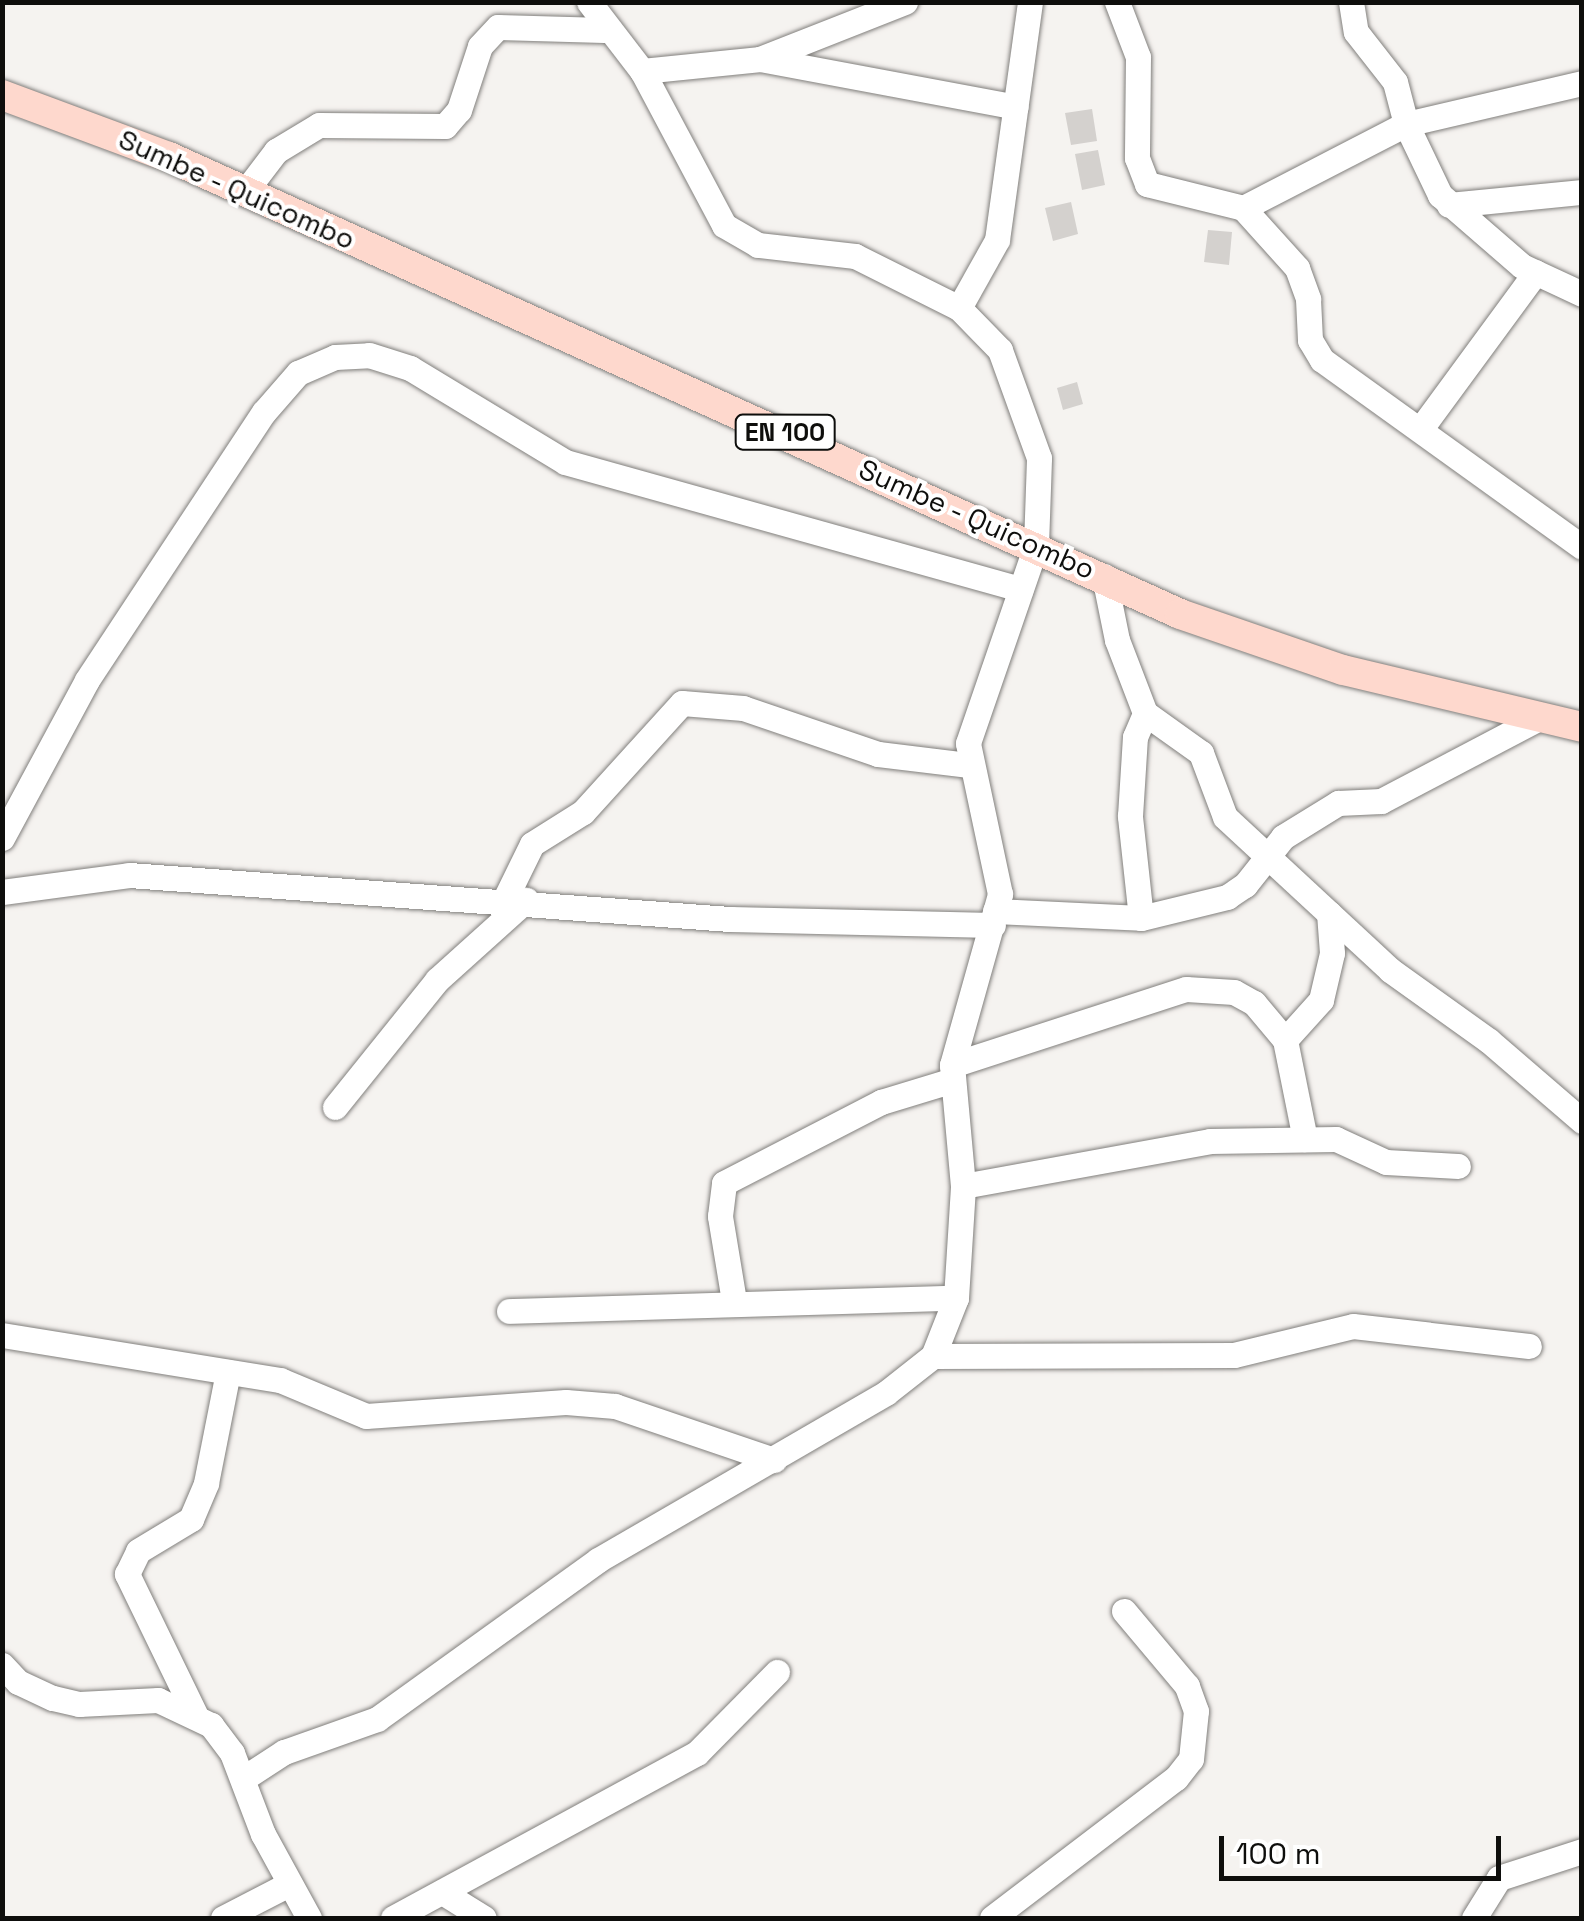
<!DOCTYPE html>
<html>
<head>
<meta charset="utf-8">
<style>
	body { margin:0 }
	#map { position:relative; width:1584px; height:1921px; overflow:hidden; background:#f5f3f0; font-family:"Space Grotesk",sans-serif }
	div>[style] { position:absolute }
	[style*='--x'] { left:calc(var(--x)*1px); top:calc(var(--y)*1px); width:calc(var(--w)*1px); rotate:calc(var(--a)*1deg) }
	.building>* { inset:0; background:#d4d1ce }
	.roads { filter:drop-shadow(0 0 2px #817f7c) drop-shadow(0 0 2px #817f7c) }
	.minor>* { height:25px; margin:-12.5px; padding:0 12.5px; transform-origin:12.5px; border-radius:12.5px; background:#fff }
	.major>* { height:30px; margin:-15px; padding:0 15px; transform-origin:15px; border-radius:15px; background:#fed8cd }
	span { translate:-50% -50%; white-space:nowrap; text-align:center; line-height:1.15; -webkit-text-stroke:8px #fff; paint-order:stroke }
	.shield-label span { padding:2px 8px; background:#fff; border:2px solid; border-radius:8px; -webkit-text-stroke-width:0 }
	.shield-label { font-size:25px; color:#0e0e0c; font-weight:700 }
	.street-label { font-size:28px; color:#0e0e0c }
	.frame { position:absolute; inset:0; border:5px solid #0e0e0c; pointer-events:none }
	.scale { position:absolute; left:1219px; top:1836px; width:282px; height:45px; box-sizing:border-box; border:5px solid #0e0e0c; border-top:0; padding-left:12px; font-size:30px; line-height:35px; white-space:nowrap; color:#0e0e0c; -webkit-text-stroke:8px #fff; paint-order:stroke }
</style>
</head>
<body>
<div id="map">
	<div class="building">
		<i style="clip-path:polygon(1092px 109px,1097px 141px,1071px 145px,1065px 113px)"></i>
		<i style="clip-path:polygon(1098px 150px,1105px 185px,1082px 190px,1075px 154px)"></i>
		<i style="clip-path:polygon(1071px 202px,1078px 234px,1053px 241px,1045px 208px)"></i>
		<i style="clip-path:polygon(1208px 230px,1232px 232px,1229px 265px,1204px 262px)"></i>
		<i style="clip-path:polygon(1077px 382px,1083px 404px,1063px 410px,1057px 388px)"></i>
	</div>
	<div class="roads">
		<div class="minor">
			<i style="--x:1117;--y:2;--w:59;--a:69.1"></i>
			<i style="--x:1138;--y:57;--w:101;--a:90.6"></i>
			<i style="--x:1137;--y:158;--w:28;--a:69"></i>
			<i style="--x:1147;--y:184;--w:99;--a:14"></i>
			<i style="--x:1243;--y:208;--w:81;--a:48"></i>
			<i style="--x:1297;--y:268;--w:33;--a:70"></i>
			<i style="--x:1308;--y:299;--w:41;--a:87.2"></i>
			<i style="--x:1310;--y:340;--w:23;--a:59"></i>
			<i style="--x:1322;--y:360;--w:320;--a:35.7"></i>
			<i style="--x:1351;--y:2;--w:30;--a:81"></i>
			<i style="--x:1356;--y:32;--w:63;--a:52"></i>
			<i style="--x:1395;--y:82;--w:43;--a:75.3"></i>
			<i style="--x:1406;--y:124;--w:79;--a:64.4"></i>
			<i style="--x:1440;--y:195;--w:108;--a:40.9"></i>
			<i style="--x:1522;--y:266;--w:66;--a:25"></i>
			<i style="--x:760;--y:59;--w:156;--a:-21.5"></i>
			<i style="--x:642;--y:71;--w:119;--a:-5.8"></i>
			<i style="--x:760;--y:59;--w:260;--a:10.6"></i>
			<i style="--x:244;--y:193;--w:53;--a:-52.7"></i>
			<i style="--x:276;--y:151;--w:50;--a:-31.2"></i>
			<i style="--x:319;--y:125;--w:126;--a:0.5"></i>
			<i style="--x:445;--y:126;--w:21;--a:-49"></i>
			<i style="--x:459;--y:110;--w:67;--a:-71.8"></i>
			<i style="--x:480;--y:46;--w:26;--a:-47"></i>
			<i style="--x:498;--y:27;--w:106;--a:1.6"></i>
			<i style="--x:1449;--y:205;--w:134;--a:-5.6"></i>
			<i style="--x:1243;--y:208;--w:183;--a:-27.3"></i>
			<i style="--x:1406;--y:124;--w:181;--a:-13.1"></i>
			<i style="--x:959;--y:308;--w:78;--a:-60.8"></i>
			<i style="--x:997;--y:240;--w:240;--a:-82.1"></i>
			<i style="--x:1422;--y:427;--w:192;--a:-53.7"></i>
			<i style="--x:1104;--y:576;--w:65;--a:78.5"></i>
			<i style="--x:1117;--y:640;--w:78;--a:69"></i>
			<i style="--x:1145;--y:713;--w:69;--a:35.5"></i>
			<i style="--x:1201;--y:753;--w:68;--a:69.4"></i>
			<i style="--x:1225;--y:817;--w:225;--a:42.8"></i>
			<i style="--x:1390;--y:970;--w:122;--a:35.6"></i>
			<i style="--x:1489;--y:1041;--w:123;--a:40.7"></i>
			<i style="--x:2;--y:838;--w:179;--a:-61.7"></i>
			<i style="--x:87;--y:680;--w:321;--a:-56.6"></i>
			<i style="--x:264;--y:412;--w:52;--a:-48.9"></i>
			<i style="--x:298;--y:373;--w:40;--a:-23.4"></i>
			<i style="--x:335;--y:357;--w:34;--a:-3"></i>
			<i style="--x:369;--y:355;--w:43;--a:17.6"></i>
			<i style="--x:410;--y:368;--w:181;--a:31.2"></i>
			<i style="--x:565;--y:462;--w:473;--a:15.6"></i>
			<i style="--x:2;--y:892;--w:128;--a:-7.6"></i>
			<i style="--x:129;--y:875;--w:603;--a:4.19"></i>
			<i style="--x:730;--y:919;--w:263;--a:1.3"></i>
			<i style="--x:505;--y:899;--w:61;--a:-63.9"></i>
			<i style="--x:532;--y:844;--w:60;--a:-32.1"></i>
			<i style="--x:583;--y:812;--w:147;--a:-47.8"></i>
			<i style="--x:682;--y:703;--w:61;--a:4.7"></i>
			<i style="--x:743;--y:708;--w:143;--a:18.8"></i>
			<i style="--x:878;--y:754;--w:92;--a:6.9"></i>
			<i style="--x:995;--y:911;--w:146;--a:2.7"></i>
			<i style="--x:1141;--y:918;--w:89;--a:-13.7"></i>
			<i style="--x:1227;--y:897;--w:22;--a:-34"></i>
			<i style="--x:1245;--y:885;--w:61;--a:-51.6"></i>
			<i style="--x:1283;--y:837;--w:65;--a:-31.7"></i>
			<i style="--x:1338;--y:803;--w:43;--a:-2.7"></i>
			<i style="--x:1381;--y:801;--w:176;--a:-27.7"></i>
			<i style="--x:1141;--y:918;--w:103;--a:-96.2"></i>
			<i style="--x:1130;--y:816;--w:79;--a:-86.4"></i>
			<i style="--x:1135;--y:737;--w:26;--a:-67"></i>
			<i style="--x:1285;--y:1040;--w:54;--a:-48"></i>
			<i style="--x:1321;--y:1000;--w:48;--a:-76.8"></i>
			<i style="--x:1332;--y:953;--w:40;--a:-94.3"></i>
			<i style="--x:952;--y:1065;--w:246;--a:-18"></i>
			<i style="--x:1186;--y:989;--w:48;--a:3.6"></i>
			<i style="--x:1234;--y:992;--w:23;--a:29"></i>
			<i style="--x:1254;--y:1003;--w:48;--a:50"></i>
			<i style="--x:1285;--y:1040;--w:101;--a:78.6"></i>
			<i style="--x:335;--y:1107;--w:163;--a:-51.2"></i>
			<i style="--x:437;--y:980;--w:120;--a:-42"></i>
			<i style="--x:963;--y:1186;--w:251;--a:-10.3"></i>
			<i style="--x:1210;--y:1141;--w:126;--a:-0.9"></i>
			<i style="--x:1336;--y:1139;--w:55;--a:24.7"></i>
			<i style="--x:1386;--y:1162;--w:72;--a:3.2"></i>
			<i style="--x:734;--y:1301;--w:86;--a:-99.4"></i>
			<i style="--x:720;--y:1216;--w:33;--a:-83"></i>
			<i style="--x:724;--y:1183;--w:177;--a:-27.3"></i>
			<i style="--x:881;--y:1102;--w:72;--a:-16.9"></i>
			<i style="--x:509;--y:1311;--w:447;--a:-1.7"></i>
			<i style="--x:2;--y:1335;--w:282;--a:9.2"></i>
			<i style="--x:280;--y:1380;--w:93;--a:22.7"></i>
			<i style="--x:366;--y:1416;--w:200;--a:-4"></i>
			<i style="--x:566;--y:1402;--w:49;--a:4.7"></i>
			<i style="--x:615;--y:1406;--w:168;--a:18.8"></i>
			<i style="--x:933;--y:1356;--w:301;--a:-0.2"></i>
			<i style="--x:1234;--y:1355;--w:122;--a:-13.7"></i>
			<i style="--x:1353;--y:1326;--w:177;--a:6.5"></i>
			<i style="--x:2;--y:1665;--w:23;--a:47"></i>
			<i style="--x:18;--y:1682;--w:38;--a:25"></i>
			<i style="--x:53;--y:1698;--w:27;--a:13"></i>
			<i style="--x:79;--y:1704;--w:79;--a:-2.9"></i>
			<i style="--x:158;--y:1700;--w:59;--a:25.3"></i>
			<i style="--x:211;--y:1725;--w:35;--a:53"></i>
			<i style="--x:232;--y:1753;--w:87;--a:69.1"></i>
			<i style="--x:263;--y:1834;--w:96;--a:61.3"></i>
			<i style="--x:195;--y:1714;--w:156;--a:-115.9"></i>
			<i style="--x:127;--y:1574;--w:25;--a:-64"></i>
			<i style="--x:138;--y:1551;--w:62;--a:-31.1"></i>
			<i style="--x:191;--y:1519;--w:39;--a:-67"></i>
			<i style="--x:206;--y:1483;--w:113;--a:-78.8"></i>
			<i style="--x:244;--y:1778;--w:48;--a:-33"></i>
			<i style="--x:284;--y:1752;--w:99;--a:-19.5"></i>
			<i style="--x:377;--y:1719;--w:272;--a:-35.7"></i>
			<i style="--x:598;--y:1560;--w:333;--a:-30.1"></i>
			<i style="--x:886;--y:1393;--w:60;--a:-38.2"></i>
			<i style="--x:933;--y:1356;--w:62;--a:-68.4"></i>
			<i style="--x:956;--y:1298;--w:112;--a:-86.4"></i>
			<i style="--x:963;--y:1186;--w:121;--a:-95.2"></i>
			<i style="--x:952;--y:1065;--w:178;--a:-74.3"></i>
			<i style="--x:1000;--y:894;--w:154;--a:-102"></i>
			<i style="--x:968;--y:743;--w:209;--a:-71"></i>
			<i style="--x:1036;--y:545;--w:87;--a:-88"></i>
			<i style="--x:1039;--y:458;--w:115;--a:-109.9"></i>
			<i style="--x:1000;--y:350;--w:59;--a:-134.3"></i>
			<i style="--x:959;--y:308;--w:116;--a:-153.4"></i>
			<i style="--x:855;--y:256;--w:98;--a:-173.5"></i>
			<i style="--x:758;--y:245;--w:39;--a:-150"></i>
			<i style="--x:724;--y:225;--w:174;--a:-118"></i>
			<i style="--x:642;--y:71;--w:87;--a:-127.5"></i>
			<i style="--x:442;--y:1892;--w:49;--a:31.8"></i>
			<i style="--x:223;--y:1918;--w:74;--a:-27.3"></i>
			<i style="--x:393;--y:1918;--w:346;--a:-28.5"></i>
			<i style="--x:697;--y:1753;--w:114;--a:-45.4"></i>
			<i style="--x:992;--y:1918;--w:231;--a:-37.3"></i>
			<i style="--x:1176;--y:1778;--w:24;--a:-52"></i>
			<i style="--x:1191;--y:1759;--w:48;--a:-84.1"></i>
			<i style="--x:1196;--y:1711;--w:27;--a:-110"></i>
			<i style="--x:1187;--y:1686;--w:98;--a:-130"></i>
			<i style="--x:1474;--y:1918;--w:47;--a:-58"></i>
			<i style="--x:1499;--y:1878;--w:87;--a:-18"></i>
		</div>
		<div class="major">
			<i style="--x:2;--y:95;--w:178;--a:20.4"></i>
			<i style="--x:169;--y:157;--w:1109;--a:24.32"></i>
			<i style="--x:1180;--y:614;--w:172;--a:19"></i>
			<i style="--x:1343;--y:670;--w:246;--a:13.4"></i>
		</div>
	</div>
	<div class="shield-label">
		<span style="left:785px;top:432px">EN 100</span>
	</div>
	<div class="street-label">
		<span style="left:237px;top:189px;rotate:24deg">Sumbe - Quicombo</span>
		<span style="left:977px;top:519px;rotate:24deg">Sumbe - Quicombo</span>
	</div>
	<div class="frame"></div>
	<div class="scale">100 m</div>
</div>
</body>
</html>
